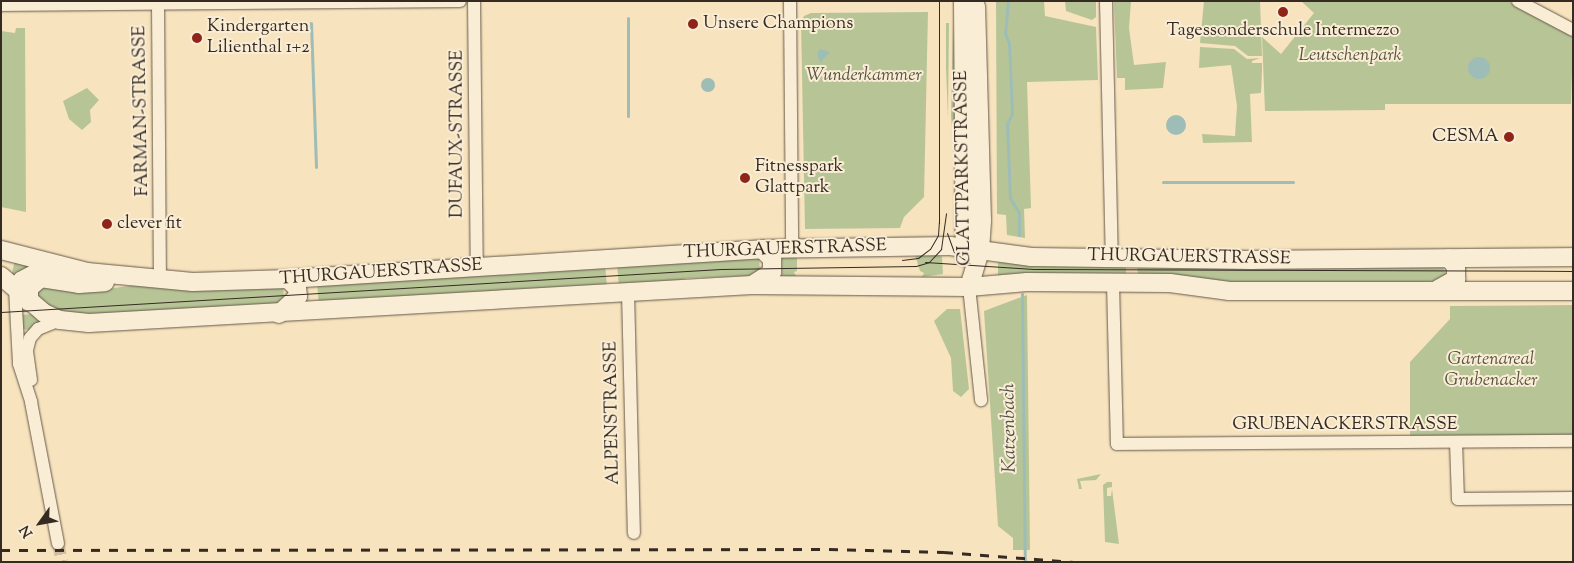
<!DOCTYPE html>
<html>
<head>
<meta charset="utf-8">
<style>
	body { margin:0 }
	#map { position:relative; width:1574px; height:563px; overflow:hidden; background:#f7e3be; font-family:"Sorts Mill Goudy",serif }
	div>[style] { position:absolute }
	[style*='--x'] { left:calc(var(--x)*1px); top:calc(var(--y)*1px); width:calc(var(--w)*1px); rotate:calc(var(--a)*1deg) }
	.green>* { inset:0; background:#b7c596 }
	.water>* { inset:0; background:#9ebdb6 }
	.round { border-radius:50% }
	.stream>* { height:3px; margin:-1.5px; padding:0 1.5px; transform-origin:1.5px; border-radius:1.5px; background:#9ebdb6 }
	.street-tunnel>* { height:12px; margin-top:-6px; transform-origin:0; background:repeating-linear-gradient(90deg,#d0be9f 0 12px,transparent 0 18px) }
	.roads { filter:drop-shadow(0 0 1px #66594a) drop-shadow(0 0 1px #66594a) }
	.street>* { height:12px; margin:-6px; padding:0 6px; transform-origin:6px; border-radius:6px; background:#faedd5 }
	.secondary>* { height:18px; margin:-9px; padding:0 9px; transform-origin:9px; border-radius:9px; background:#faedd5 }
	.tram>* { height:1px; margin:-0.5px; padding:0 0.5px; transform-origin:0.5px; border-radius:0.5px; background:#362b23 }
	.rail>* { height:3px; margin-top:-1.5px; transform-origin:0; background:repeating-linear-gradient(90deg,#362b23 0 9px,transparent 0 18px) }
	.dots>* { width:14px; height:14px; translate:-50% -50%; box-sizing:border-box; border:2px solid #faedd5; border-radius:50% }
	span { translate:-50% -50%; white-space:nowrap; text-align:center; line-height:1.15; -webkit-text-stroke:4px #faedd5; paint-order:stroke }
	.poi-label { font-size:18px; color:#362b23 }
	.left { translate:0 -50%; text-align:left }
	.right { translate:-100% -50%; text-align:right }
	.park-label { font-size:18px; color:#565240; font-style:italic }
	.street-label { font-size:18px; color:#362b23 }
	.water-label { font-size:19px; color:#505048; font-style:italic }
	.frame { position:absolute; inset:0; border:2px solid #362b23; pointer-events:none }
	.north { position:absolute; left:15px; top:498px; width:50px; height:50px; -webkit-text-stroke:4px #faedd5; paint-order:stroke; rotate:238deg; font-size:14px; font-weight:700; line-height:20px; text-align:center; color:#362b23 }
	.north::after { content:''; display:block; margin:auto; width:18px; height:22px; background:#362b23; clip-path:polygon(50% 0,100% 100%,50% 72%,0 100%) }
</style>
</head>
<body>
<div id="map">
	<div class="green">
		<i style="clip-path:polygon(996px 1px,1044px 1px,1045px 16px,1096px 27px,1098px 80px,1027px 82px,1031px 208px,1024px 209px,1025px 238px,1007px 235px,1006px 215px,997px 214px)"></i>
		<i style="clip-path:polygon(1065px 1px,1096px 1px,1096px 17px,1092px 20px,1066px 11px)"></i>
		<i style="clip-path:polygon(1114px 1px,1131px 1px,1129px 28px,1134px 65px,1166px 62px,1163px 88px,1125px 90px,1125px 78px,1117px 78px)"></i>
		<i style="clip-path:polygon(1204px 1px,1260px 1px,1262px 56px,1248px 56px,1235px 46px,1200px 43px)"></i>
		<i style="clip-path:polygon(1301px 1px,1508px 1px,1573px 36px,1571px 104px,1385px 104px,1385px 110px,1265px 111px,1262px 37px,1281px 54px,1314px 13px)"></i>
		<i style="clip-path:polygon(928px 12px,924px 197px,904px 217px,900px 228px,805px 229px,801px 23px,804px 16px,811px 13px)"></i>
		<i style="clip-path:polygon(946px 23px,949px 23px,948px 118px,946px 68px)"></i>
		<i style="clip-path:polygon(953px 23px,957px 132px,954px 152px,951px 116px)"></i>
		<i style="clip-path:polygon(16px 28px,25px 28px,26px 212px,1px 207px,1px 31px,15px 33px)"></i>
		<i style="clip-path:polygon(1200px 47px,1234px 49px,1247px 59px,1260px 58px,1252px 61px,1252px 63px,1262px 63px,1262px 70px,1261px 93px,1250px 94px,1252px 142px,1203px 143px,1202px 134px,1235px 136px,1237px 106px,1231px 65px,1199px 68px)"></i>
		<i style="clip-path:polygon(87px 88px,99px 100px,90px 110px,91px 122px,82px 130px,69px 119px,63px 101px)"></i>
		<i style="clip-path:polygon(935px 253px,942px 257px,943px 274px,922px 277px,924px 273px,920px 271px,915px 255px)"></i>
		<i style="clip-path:polygon(782px 254px,797px 258px,797px 271px,794px 272px,798px 280px,782px 281px)"></i>
		<i style="clip-path:polygon(759px 255px,760px 275px,753px 276px,687px 278px,666px 284px,619px 287px,617px 263px)"></i>
		<i style="clip-path:polygon(15px 260px,31px 265px,11px 277px)"></i>
		<i style="clip-path:polygon(1126px 261px,1126px 278px,998px 279px,998px 262px,1052px 266px)"></i>
		<i style="clip-path:polygon(1137px 261px,1441px 263px,1448px 280px,1402px 284px,1256px 286px,1138px 277px)"></i>
		<i style="clip-path:polygon(605px 264px,607px 287px,319px 306px,317px 282px)"></i>
		<i style="clip-path:polygon(283px 284px,284px 301px,278px 304px,160px 315px,66px 314px,36px 300px,38px 285px,107px 289px,136px 285px)"></i>
		<i style="clip-path:polygon(1027px 295px,1030px 550px,1013px 550px,1013px 538px,998px 526px,984px 311px)"></i>
		<i style="clip-path:polygon(1573px 305px,1573px 435px,1410px 438px,1410px 362px,1450px 319px,1450px 306px)"></i>
		<i style="clip-path:polygon(947px 309px,960px 309px,969px 389px,961px 397px,953px 391px,951px 358px,934px 321px)"></i>
		<i style="clip-path:polygon(36px 314px,45px 319px,30px 330px,20px 329px,20px 315px)"></i>
		<i style="clip-path:polygon(1101px 474px,1096px 480px,1080px 481px,1082px 489px,1079px 489px,1077px 479px)"></i>
		<i style="clip-path:polygon(1107px 482px,1112px 482px,1112px 487px,1107px 488px,1107px 496px,1111px 496px,1112px 489px,1119px 544px,1105px 542px,1103px 485px)"></i>
	</div>
	<div class="water">
		<i style="clip-path:polygon(820px 49px,830px 52px,820px 63px,817px 53px)"></i>
		<i class="round" style="left:1468px;top:57px;width:22px;height:22px"></i>
		<i class="round" style="left:701px;top:78px;width:14px;height:14px"></i>
		<i class="round" style="left:1166px;top:115px;width:20px;height:20px"></i>
	</div>
	<div class="stream">
		<i style="--x:1008;--y:1;--w:32;--a:95"></i>
		<i style="--x:1005;--y:33;--w:11;--a:68"></i>
		<i style="--x:1009;--y:43;--w:71;--a:87.6"></i>
		<i style="--x:1012;--y:114;--w:11;--a:117"></i>
		<i style="--x:1007;--y:124;--w:74;--a:87.7"></i>
		<i style="--x:1010;--y:198;--w:17;--a:59"></i>
		<i style="--x:1019;--y:213;--w:22;--a:90"></i>
		<i style="--x:628;--y:18;--w:98;--a:90"></i>
		<i style="--x:311;--y:23;--w:144;--a:88"></i>
		<i style="--x:1163;--y:182;--w:130;--a:0"></i>
		<i style="--x:1022;--y:294;--w:268;--a:89.4"></i>
	</div>
	<div class="street-tunnel">
		<i style="--x:58;--y:543;--w:19;--a:78"></i>
	</div>
	<div class="roads">
		<div class="street">
			<i style="--x:158;--y:1;--w:280;--a:89.6"></i>
			<i style="--x:474;--y:1;--w:265;--a:89.4"></i>
			<i style="--x:790;--y:1;--w:248;--a:89.5"></i>
			<i style="--x:1106;--y:1;--w:255;--a:88.7"></i>
			<i style="--x:1518;--y:1;--w:62;--a:27.8"></i>
			<i style="--x:1;--y:5;--w:459;--a:-0.5"></i>
			<i style="--x:54;--y:273;--w:21;--a:-175"></i>
			<i style="--x:33;--y:271;--w:15;--a:152"></i>
			<i style="--x:20;--y:278;--w:12;--a:114"></i>
			<i style="--x:15;--y:289;--w:75;--a:86.9"></i>
			<i style="--x:19;--y:364;--w:40;--a:72"></i>
			<i style="--x:31;--y:402;--w:144;--a:79.2"></i>
			<i style="--x:1113;--y:283;--w:161;--a:88.6"></i>
			<i style="--x:1117;--y:444;--w:456;--a:-0.4"></i>
			<i style="--x:969;--y:287;--w:114;--a:83.9"></i>
			<i style="--x:628;--y:292;--w:241;--a:88.6"></i>
			<i style="--x:31;--y:380;--w:30;--a:-98"></i>
			<i style="--x:27;--y:350;--w:12;--a:-76"></i>
			<i style="--x:30;--y:338;--w:12;--a:-48"></i>
			<i style="--x:38;--y:329;--w:24;--a:-22"></i>
			<i style="--x:1456;--y:442;--w:57;--a:88"></i>
			<i style="--x:1458;--y:499;--w:115;--a:-0.5"></i>
		</div>
		<div class="secondary">
			<i style="--x:963;--y:1;--w:256;--a:89.6"></i>
			<i style="--x:1;--y:250;--w:89;--a:14.3"></i>
			<i style="--x:87;--y:272;--w:106;--a:5.4"></i>
			<i style="--x:193;--y:282;--w:95;--a:-1.8"></i>
			<i style="--x:288;--y:279;--w:475;--a:-3.6"></i>
			<i style="--x:762;--y:249;--w:188;--a:-0.9"></i>
			<i style="--x:950;--y:246;--w:82;--a:7.7"></i>
			<i style="--x:1031;--y:257;--w:221;--a:0.8"></i>
			<i style="--x:1252;--y:260;--w:321;--a:-0.5"></i>
			<i style="--x:1;--y:276;--w:57;--a:40.7"></i>
			<i style="--x:44;--y:313;--w:17;--a:24"></i>
			<i style="--x:60;--y:320;--w:29;--a:6"></i>
			<i style="--x:89;--y:323;--w:664;--a:-3.28"></i>
			<i style="--x:752;--y:285;--w:217;--a:0.5"></i>
			<i style="--x:969;--y:287;--w:58;--a:-4.9"></i>
			<i style="--x:1027;--y:282;--w:143;--a:0.4"></i>
			<i style="--x:1170;--y:283;--w:60;--a:7.7"></i>
			<i style="--x:1229;--y:291;--w:344;--a:0"></i>
			<i style="--x:752;--y:285;--w:24;--a:-33"></i>
			<i style="--x:772;--y:272;--w:13;--a:-90"></i>
			<i style="--x:772;--y:259;--w:14;--a:-135"></i>
			<i style="--x:969;--y:287;--w:39;--a:-73"></i>
			<i style="--x:980;--y:250;--w:30;--a:-86"></i>
			<i style="--x:982;--y:220;--w:213;--a:-91.6"></i>
			<i style="--x:976;--y:7;--w:7;--a:-124"></i>
			<i style="--x:1438;--y:289;--w:21;--a:-29"></i>
			<i style="--x:1456;--y:279;--w:12;--a:-90"></i>
			<i style="--x:1456;--y:267;--w:11;--a:-128"></i>
			<i style="--x:29;--y:302;--w:14;--a:-90"></i>
			<i style="--x:29;--y:288;--w:16;--a:-40"></i>
			<i style="--x:41;--y:278;--w:38;--a:9"></i>
			<i style="--x:79;--y:284;--w:26;--a:-4"></i>
			<i style="--x:279;--y:314;--w:26;--a:-43"></i>
			<i style="--x:298;--y:296;--w:8;--a:-97"></i>
			<i style="--x:297;--y:288;--w:13;--a:-135"></i>
		</div>
	</div>
	<div class="tram">
		<i style="--x:939;--y:1;--w:222;--a:90"></i>
		<i style="--x:947;--y:233;--w:20;--a:70"></i>
		<i style="--x:954;--y:252;--w:19;--a:36"></i>
		<i style="--x:902;--y:260;--w:16;--a:-7"></i>
		<i style="--x:918;--y:258;--w:15;--a:-37"></i>
		<i style="--x:930;--y:249;--w:16;--a:-60"></i>
		<i style="--x:938;--y:235;--w:16;--a:-86"></i>
		<i style="--x:925;--y:262;--w:109;--a:3.7"></i>
		<i style="--x:1034;--y:269;--w:539;--a:0.21"></i>
		<i style="--x:1;--y:312;--w:721;--a:-3.42"></i>
		<i style="--x:721;--y:269;--w:195;--a:-0.9"></i>
		<i style="--x:916;--y:266;--w:14;--a:-17"></i>
		<i style="--x:929;--y:262;--w:18;--a:-47"></i>
		<i style="--x:941;--y:249;--w:36;--a:-82"></i>
	</div>
	<div class="rail">
		<i style="--x:1;--y:550;--w:828;--a:-0.07"></i>
		<i style="--x:829;--y:549;--w:115;--a:1.5"></i>
		<i style="--x:944;--y:552;--w:130;--a:4.4"></i>
	</div>
	<div class="dots">
		<i style="left:1283px;top:12px;background:#8f2418"></i>
		<i style="left:693px;top:24px;background:#8f2418"></i>
		<i style="left:197px;top:38px;background:#8f2418"></i>
		<i style="left:1509px;top:137px;background:#8f2418"></i>
		<i style="left:745px;top:178px;background:#8f2418"></i>
		<i style="left:107px;top:224px;background:#8f2418"></i>
	</div>
	<div class="poi-label">
		<span class="left" style="left:703px;top:24px">Unsere Champions</span>
		<span class="left" style="left:207px;top:38px">Kindergarten<br>Lilienthal 1+2</span>
		<span style="left:1283px;top:31px">Tagessonderschule Intermezzo</span>
		<span class="right" style="left:1499px;top:137px">CESMA</span>
		<span class="left" style="left:755px;top:178px">Fitnesspark<br>Glattpark</span>
		<span class="left" style="left:117px;top:224px">clever fit</span>
	</div>
	<div class="park-label">
		<span style="left:1350px;top:56px">Leutschenpark</span>
		<span style="left:864px;top:76px">Wunderkammer</span>
		<span style="left:1491px;top:371px">Gartenareal<br>Grubenacker</span>
	</div>
	<div class="street-label">
		<span style="left:142px;top:111px;rotate:-91deg">FARMAN-STRASSE</span>
		<span style="left:458px;top:134px;rotate:-90deg">DUFAUX-STRASSE</span>
		<span style="left:964px;top:168px;rotate:-91deg">GLATTPARKSTRASSE</span>
		<span style="left:785px;top:250px;rotate:-2deg">THURGAUERSTRASSE</span>
		<span style="left:1189px;top:258px;rotate:1deg">THURGAUERSTRASSE</span>
		<span style="left:381px;top:273px;rotate:-4deg">THURGAUERSTRASSE</span>
		<span style="left:613px;top:413px;rotate:-91deg">ALPENSTRASSE</span>
		<span style="left:1345px;top:425px">GRUBENACKERSTRASSE</span>
	</div>
	<div class="water-label">
		<span style="left:1010px;top:428px;rotate:-91deg">Katzenbach</span>
	</div>
	<div class="frame"></div>
	<div class="north">N</div>
</div>
</body>
</html>
